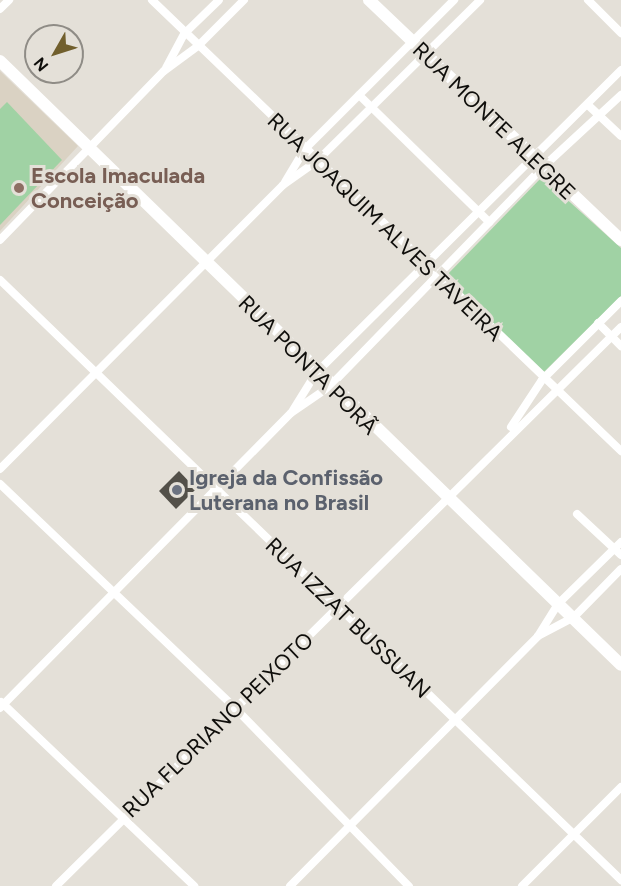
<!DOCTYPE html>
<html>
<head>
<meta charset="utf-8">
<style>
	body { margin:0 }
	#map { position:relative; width:621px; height:886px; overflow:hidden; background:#e4e0d8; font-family:Figtree,sans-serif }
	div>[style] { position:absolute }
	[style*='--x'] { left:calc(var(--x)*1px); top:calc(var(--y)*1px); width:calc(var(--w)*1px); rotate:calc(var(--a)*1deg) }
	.built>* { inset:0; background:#dad2c3 }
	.green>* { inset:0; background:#a0d2a4 }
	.building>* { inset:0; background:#535049 }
	.street>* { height:8px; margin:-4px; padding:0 4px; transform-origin:4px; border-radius:4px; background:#fff }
	.secondary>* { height:12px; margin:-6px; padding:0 6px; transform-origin:6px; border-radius:6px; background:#fff }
	.dots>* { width:16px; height:16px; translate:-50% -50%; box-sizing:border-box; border:3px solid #e4e0d8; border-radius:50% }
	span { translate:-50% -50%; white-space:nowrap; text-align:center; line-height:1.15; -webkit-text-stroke:6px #e4e0d8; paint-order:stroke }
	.street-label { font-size:22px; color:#0f0e0b }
	.education-label { font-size:22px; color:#785e54; font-weight:700 }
	.left { translate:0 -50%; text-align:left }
	.worship-label { font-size:22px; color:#5b616d; font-weight:700 }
	.north { position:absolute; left:24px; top:24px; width:60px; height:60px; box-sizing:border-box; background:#e4e0d8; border:2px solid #8f8c86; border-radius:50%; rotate:231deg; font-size:16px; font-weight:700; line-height:24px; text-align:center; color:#0f0e0b }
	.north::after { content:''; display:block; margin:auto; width:21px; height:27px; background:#715f2d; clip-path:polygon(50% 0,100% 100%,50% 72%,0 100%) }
</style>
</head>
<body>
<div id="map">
	<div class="built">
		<i style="clip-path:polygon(0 71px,78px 146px,0 231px)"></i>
	</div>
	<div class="green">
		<i style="clip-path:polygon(7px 102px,62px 160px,0 225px,0 109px)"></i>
		<i style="clip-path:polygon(542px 177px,621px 248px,621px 296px,542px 374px,446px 276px)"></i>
	</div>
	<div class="building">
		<i style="clip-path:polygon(179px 471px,196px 489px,176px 509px,159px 491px)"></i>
	</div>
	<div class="street">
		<i style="--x:152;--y:0;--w:651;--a:43.88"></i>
		<i style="--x:588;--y:0;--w:47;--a:45"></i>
		<i style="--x:0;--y:9;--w:13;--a:-45"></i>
		<i style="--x:166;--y:68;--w:40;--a:-62"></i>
		<i style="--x:185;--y:33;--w:47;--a:-44.1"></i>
		<i style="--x:359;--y:95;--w:182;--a:44.3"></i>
		<i style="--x:588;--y:105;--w:45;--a:43.2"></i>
		<i style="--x:285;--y:182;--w:39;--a:-59"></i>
		<i style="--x:305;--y:149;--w:211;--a:-45"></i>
		<i style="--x:0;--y:240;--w:235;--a:-45.9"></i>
		<i style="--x:164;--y:71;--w:42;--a:-36.3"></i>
		<i style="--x:198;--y:46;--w:65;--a:-45"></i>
		<i style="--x:0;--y:280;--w:864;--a:44.01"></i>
		<i style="--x:598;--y:323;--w:33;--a:45"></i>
		<i style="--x:293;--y:410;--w:44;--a:-58.1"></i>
		<i style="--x:316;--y:373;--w:430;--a:-44.8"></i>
		<i style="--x:511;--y:427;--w:56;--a:-56.6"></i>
		<i style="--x:542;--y:380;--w:112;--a:-45"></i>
		<i style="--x:0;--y:469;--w:401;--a:-45.1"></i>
		<i style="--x:283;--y:185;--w:42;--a:-35.2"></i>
		<i style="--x:317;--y:161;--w:229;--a:-44.6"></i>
		<i style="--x:0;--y:484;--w:325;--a:43.6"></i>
		<i style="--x:235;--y:708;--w:249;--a:45.7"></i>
		<i style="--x:577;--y:514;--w:60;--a:43"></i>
		<i style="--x:538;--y:636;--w:41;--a:-27.8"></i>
		<i style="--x:574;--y:617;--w:67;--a:-45.6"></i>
		<i style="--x:1;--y:702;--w:267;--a:43.6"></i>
		<i style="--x:0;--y:708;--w:414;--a:-45.4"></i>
		<i style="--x:291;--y:413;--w:46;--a:-34.4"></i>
		<i style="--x:329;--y:387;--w:305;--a:-45.8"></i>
		<i style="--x:542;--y:168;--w:108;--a:-42.7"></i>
		<i style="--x:56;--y:886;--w:795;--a:-44.69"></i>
		<i style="--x:290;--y:886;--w:352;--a:-45.2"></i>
		<i style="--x:538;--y:636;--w:39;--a:-58"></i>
		<i style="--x:559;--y:603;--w:87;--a:-44.5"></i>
		<i style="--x:522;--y:886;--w:140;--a:-45"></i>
	</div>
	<div class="secondary">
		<i style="--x:369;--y:0;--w:348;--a:43.6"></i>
		<i style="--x:0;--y:61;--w:866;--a:44.2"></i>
	</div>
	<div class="dots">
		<i style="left:19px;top:188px;background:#8d6e63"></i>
		<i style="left:177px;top:490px;background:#6b7280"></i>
	</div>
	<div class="street-label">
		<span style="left:494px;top:121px;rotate:44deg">RUA MONTE ALEGRE</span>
		<span style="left:385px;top:227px;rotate:44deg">RUA JOAQUIM ALVES TAVEIRA</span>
		<span style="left:308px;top:365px;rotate:45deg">RUA PONTA PORÃ</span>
		<span style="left:348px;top:618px;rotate:44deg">RUA IZZAT BUSSUAN</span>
		<span style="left:218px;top:725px;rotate:-44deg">RUA FLORIANO PEIXOTO</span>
	</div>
	<div class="education-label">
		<span class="left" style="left:31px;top:188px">Escola Imaculada<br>Conceição</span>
	</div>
	<div class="worship-label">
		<span class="left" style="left:189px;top:490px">Igreja da Confissão<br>Luterana no Brasil</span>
	</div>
	<div class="north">N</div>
</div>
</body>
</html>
